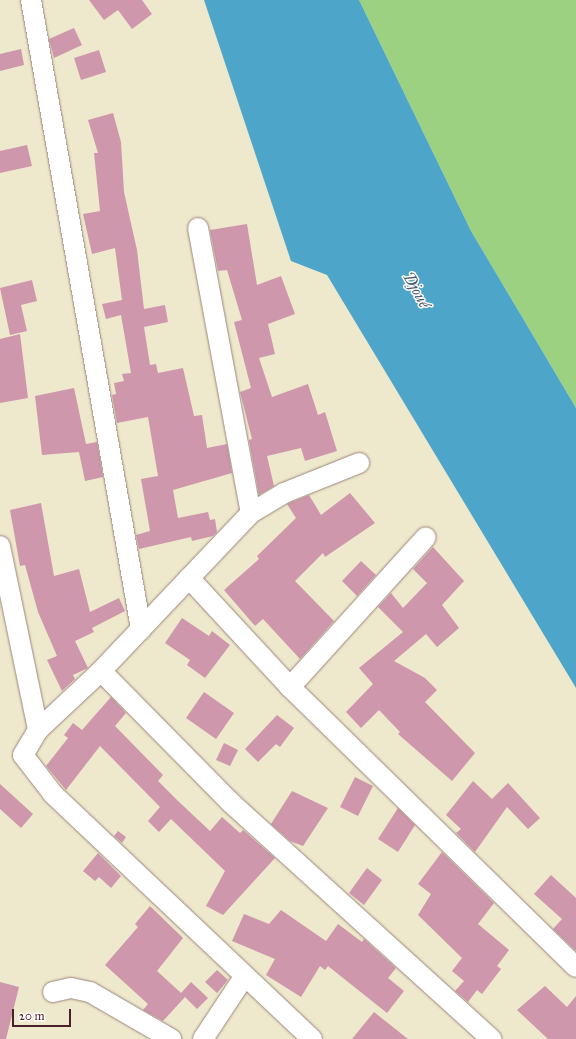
<!DOCTYPE html>
<html>
<head>
<meta charset="utf-8">
<style>
	body { margin:0 }
	#map { position:relative; width:576px; height:1039px; overflow:hidden; background:#eee8cc; font-family:"IM FELL Great Primer",serif }
	div>[style] { position:absolute }
	[style*='--x'] { left:calc(var(--x)*1px); top:calc(var(--y)*1px); width:calc(var(--w)*1px); rotate:calc(var(--a)*1deg) }
	.green>* { inset:0; background:#9cd182 }
	.water>* { inset:0; background:#4da5ca }
	.building>* { inset:0; background:#ce97ac }
	.roads { filter:drop-shadow(0 0 1px #9c847c) drop-shadow(0 0 1px #9c847c) }
	.street>* { height:20px; margin:-10px; padding:0 10px; transform-origin:10px; border-radius:10px; background:#fff }
	span { translate:-50% -50%; white-space:nowrap; text-align:center; line-height:1.15; -webkit-text-stroke:3px #fdfcf7; paint-order:stroke }
	.water-label { font-size:16px; color:#4b5b73; font-style:italic }
	.scale { position:absolute; left:12px; top:1009px; width:59px; height:18px; box-sizing:border-box; border:2px solid #4a1f2b; border-top:0; padding-left:5px; font-size:12px; line-height:14px; white-space:nowrap; color:#4a1f2b; -webkit-text-stroke:3px #fdfcf7; paint-order:stroke }
</style>
</head>
<body>
<div id="map">
	<div class="green">
		<i style="clip-path:polygon(359px 0,576px 0,576px 408px,471px 231px)"></i>
	</div>
	<div class="water">
		<i style="clip-path:polygon(204px 0,359px 0,471px 231px,576px 408px,576px 688px,327px 275px,291px 261px)"></i>
	</div>
	<div class="building">
		<i style="clip-path:polygon(89px 0,142px 0,152px 14px,132px 29px,118px 10px,104px 20px)"></i>
		<i style="clip-path:polygon(74px 28px,82px 45px,54px 58px,49px 39px)"></i>
		<i style="clip-path:polygon(21px 49px,24px 65px,0 71px,0 54px)"></i>
		<i style="clip-path:polygon(99px 50px,106px 72px,81px 80px,74px 58px)"></i>
		<i style="clip-path:polygon(113px 113px,121px 142px,124px 192px,137px 250px,144px 309px,165px 305px,168px 322px,144px 327px,150px 365px,156px 364px,158px 373px,183px 368px,194px 416px,202px 415px,207px 448px,227px 444px,232px 473px,173px 490px,178px 518px,208px 512px,210px 520px,215px 519px,217px 532px,213px 536px,192px 541px,191px 537px,139px 549px,136px 535px,150px 531px,141px 479px,158px 476px,148px 417px,117px 423px,112px 395px,116px 394px,114px 383px,124px 381px,122px 374px,131px 373px,121px 315px,106px 319px,102px 304px,122px 300px,115px 248px,92px 254px,83px 214px,100px 211px,94px 153px,98px 153px,88px 120px)"></i>
		<i style="clip-path:polygon(27px 145px,32px 166px,0 173px,0 151px)"></i>
		<i style="clip-path:polygon(247px 224px,257px 285px,281px 276px,295px 314px,268px 324px,275px 354px,259px 358px,272px 397px,308px 384px,318px 415px,325px 412px,337px 451px,305px 461px,301px 448px,267px 456px,274px 486px,259px 495px,249px 440px,252px 439px,240px 392px,251px 388px,234px 322px,242px 320px,227px 270px,218px 271px,210px 230px)"></i>
		<i style="clip-path:polygon(32px 280px,37px 301px,21px 305px,27px 331px,10px 335px,0 288px)"></i>
		<i style="clip-path:polygon(20px 334px,28px 398px,0 403px,0 339px)"></i>
		<i style="clip-path:polygon(74px 388px,86px 444px,97px 442px,103px 477px,85px 481px,79px 452px,42px 455px,35px 396px)"></i>
		<i style="clip-path:polygon(350px 493px,375px 523px,325px 557px,323px 553px,295px 581px,334px 621px,300px 659px,263px 619px,255px 626px,224px 590px,259px 559px,257px 556px,296px 518px,287px 504px,309px 495px,321px 515px)"></i>
		<i style="clip-path:polygon(41px 503px,54px 576px,79px 569px,90px 612px,119px 598px,125px 611px,92px 628px,94px 632px,75px 641px,88px 668px,73px 675px,75px 679px,62px 691px,47px 660px,57px 656px,38px 612px,25px 565px,20px 566px,10px 510px)"></i>
		<i style="clip-path:polygon(433px 547px,464px 581px,442px 605px,459px 628px,437px 647px,426px 634px,394px 661px,425px 678px,437px 690px,425px 702px,475px 753px,452px 781px,398px 734px,400px 732px,379px 710px,361px 728px,346px 712px,373px 684px,359px 668px,403px 632px,378px 607px,391px 593px,403px 608px,427px 583px,413px 569px)"></i>
		<i style="clip-path:polygon(361px 561px,376px 575px,357px 596px,342px 581px)"></i>
		<i style="clip-path:polygon(182px 618px,209px 636px,212px 631px,230px 645px,205px 678px,187px 665px,190px 660px,165px 643px)"></i>
		<i style="clip-path:polygon(204px 692px,234px 713px,216px 739px,186px 718px)"></i>
		<i style="clip-path:polygon(111px 697px,126px 713px,115px 726px,163px 775px,158px 781px,177px 800px,210px 831px,222px 817px,240px 833px,243px 830px,275px 858px,223px 915px,206px 906px,225px 871px,171px 819px,159px 832px,148px 821px,160px 807px,100px 746px,66px 790px,46px 766px,68px 738px,64px 735px,73px 723px,82px 730px)"></i>
		<i style="clip-path:polygon(277px 715px,294px 728px,280px 747px,276px 744px,258px 762px,245px 749px)"></i>
		<i style="clip-path:polygon(224px 743px,238px 750px,230px 766px,216px 760px)"></i>
		<i style="clip-path:polygon(355px 777px,373px 786px,358px 816px,340px 807px)"></i>
		<i style="clip-path:polygon(473px 781px,492px 799px,508px 783px,540px 818px,528px 829px,507px 807px,475px 852px,456px 833px,461px 829px,446px 815px)"></i>
		<i style="clip-path:polygon(0 784px,33px 814px,21px 828px,0 809px)"></i>
		<i style="clip-path:polygon(292px 791px,328px 808px,303px 846px,290px 841px,271px 824px)"></i>
		<i style="clip-path:polygon(398px 808px,415px 825px,398px 852px,378px 839px)"></i>
		<i style="clip-path:polygon(118px 831px,126px 837px,122px 843px,114px 836px)"></i>
		<i style="clip-path:polygon(442px 852px,494px 903px,478px 924px,509px 950px,497px 966px,501px 969px,482px 994px,477px 990px,468px 1002px,455px 991px,464px 981px,452px 971px,462px 958px,418px 915px,431px 894px,418px 884px)"></i>
		<i style="clip-path:polygon(98px 853px,121px 876px,111px 888px,99px 877px,95px 881px,83px 871px)"></i>
		<i style="clip-path:polygon(367px 868px,382px 880px,364px 905px,349px 893px)"></i>
		<i style="clip-path:polygon(551px 875px,576px 898px,576px 951px,553px 929px,562px 919px,534px 894px)"></i>
		<i style="clip-path:polygon(150px 906px,183px 938px,157px 971px,181px 993px,191px 982px,208px 998px,197px 1009px,185px 997px,163px 1021px,143px 1010px,148px 1004px,105px 965px,138px 927px,135px 924px)"></i>
		<i style="clip-path:polygon(281px 910px,326px 941px,338px 924px,362px 942px,364px 939px,396px 968px,388px 978px,404px 991px,387px 1013px,328px 966px,325px 970px,320px 966px,301px 997px,266px 975px,275px 959px,232px 941px,244px 914px,269px 924px)"></i>
		<i style="clip-path:polygon(217px 970px,228px 980px,217px 993px,205px 982px)"></i>
		<i style="clip-path:polygon(0 982px,19px 987px,6px 1039px,0 1039px)"></i>
		<i style="clip-path:polygon(545px 986px,567px 1007px,576px 996px,576px 1039px,548px 1039px,517px 1010px)"></i>
		<i style="clip-path:polygon(374px 1012px,408px 1039px,352px 1039px)"></i>
	</div>
	<div class="roads">
		<div class="street">
			<i style="--x:31;--y:0;--w:639;--a:80.08"></i>
			<i style="--x:198;--y:228;--w:290;--a:79.5"></i>
			<i style="--x:0;--y:546;--w:188;--a:78.3"></i>
			<i style="--x:189;--y:578;--w:149;--a:47.2"></i>
			<i style="--x:290;--y:687;--w:400;--a:44.4"></i>
			<i style="--x:101;--y:671;--w:184;--a:45.4"></i>
			<i style="--x:230;--y:802;--w:353;--a:42.2"></i>
			<i style="--x:290;--y:687;--w:202;--a:-47.8"></i>
			<i style="--x:53;--y:992;--w:18;--a:-13"></i>
			<i style="--x:71;--y:988;--w:19;--a:12"></i>
			<i style="--x:90;--y:992;--w:94;--a:30.1"></i>
			<i style="--x:203;--y:1039;--w:74;--a:-56.5"></i>
			<i style="--x:312;--y:1039;--w:357;--a:-136.6"></i>
			<i style="--x:53;--y:794;--w:49;--a:-127.6"></i>
			<i style="--x:23;--y:755;--w:29;--a:-59"></i>
			<i style="--x:38;--y:730;--w:86;--a:-43.1"></i>
			<i style="--x:101;--y:671;--w:218;--a:-46.5"></i>
			<i style="--x:251;--y:513;--w:39;--a:-31"></i>
			<i style="--x:284;--y:493;--w:81;--a:-21.8"></i>
		</div>
	</div>
	<div class="water-label">
		<span style="left:416px;top:290px;rotate:61deg">Djoué</span>
	</div>
	<div class="scale">20 m</div>
</div>
</body>
</html>
